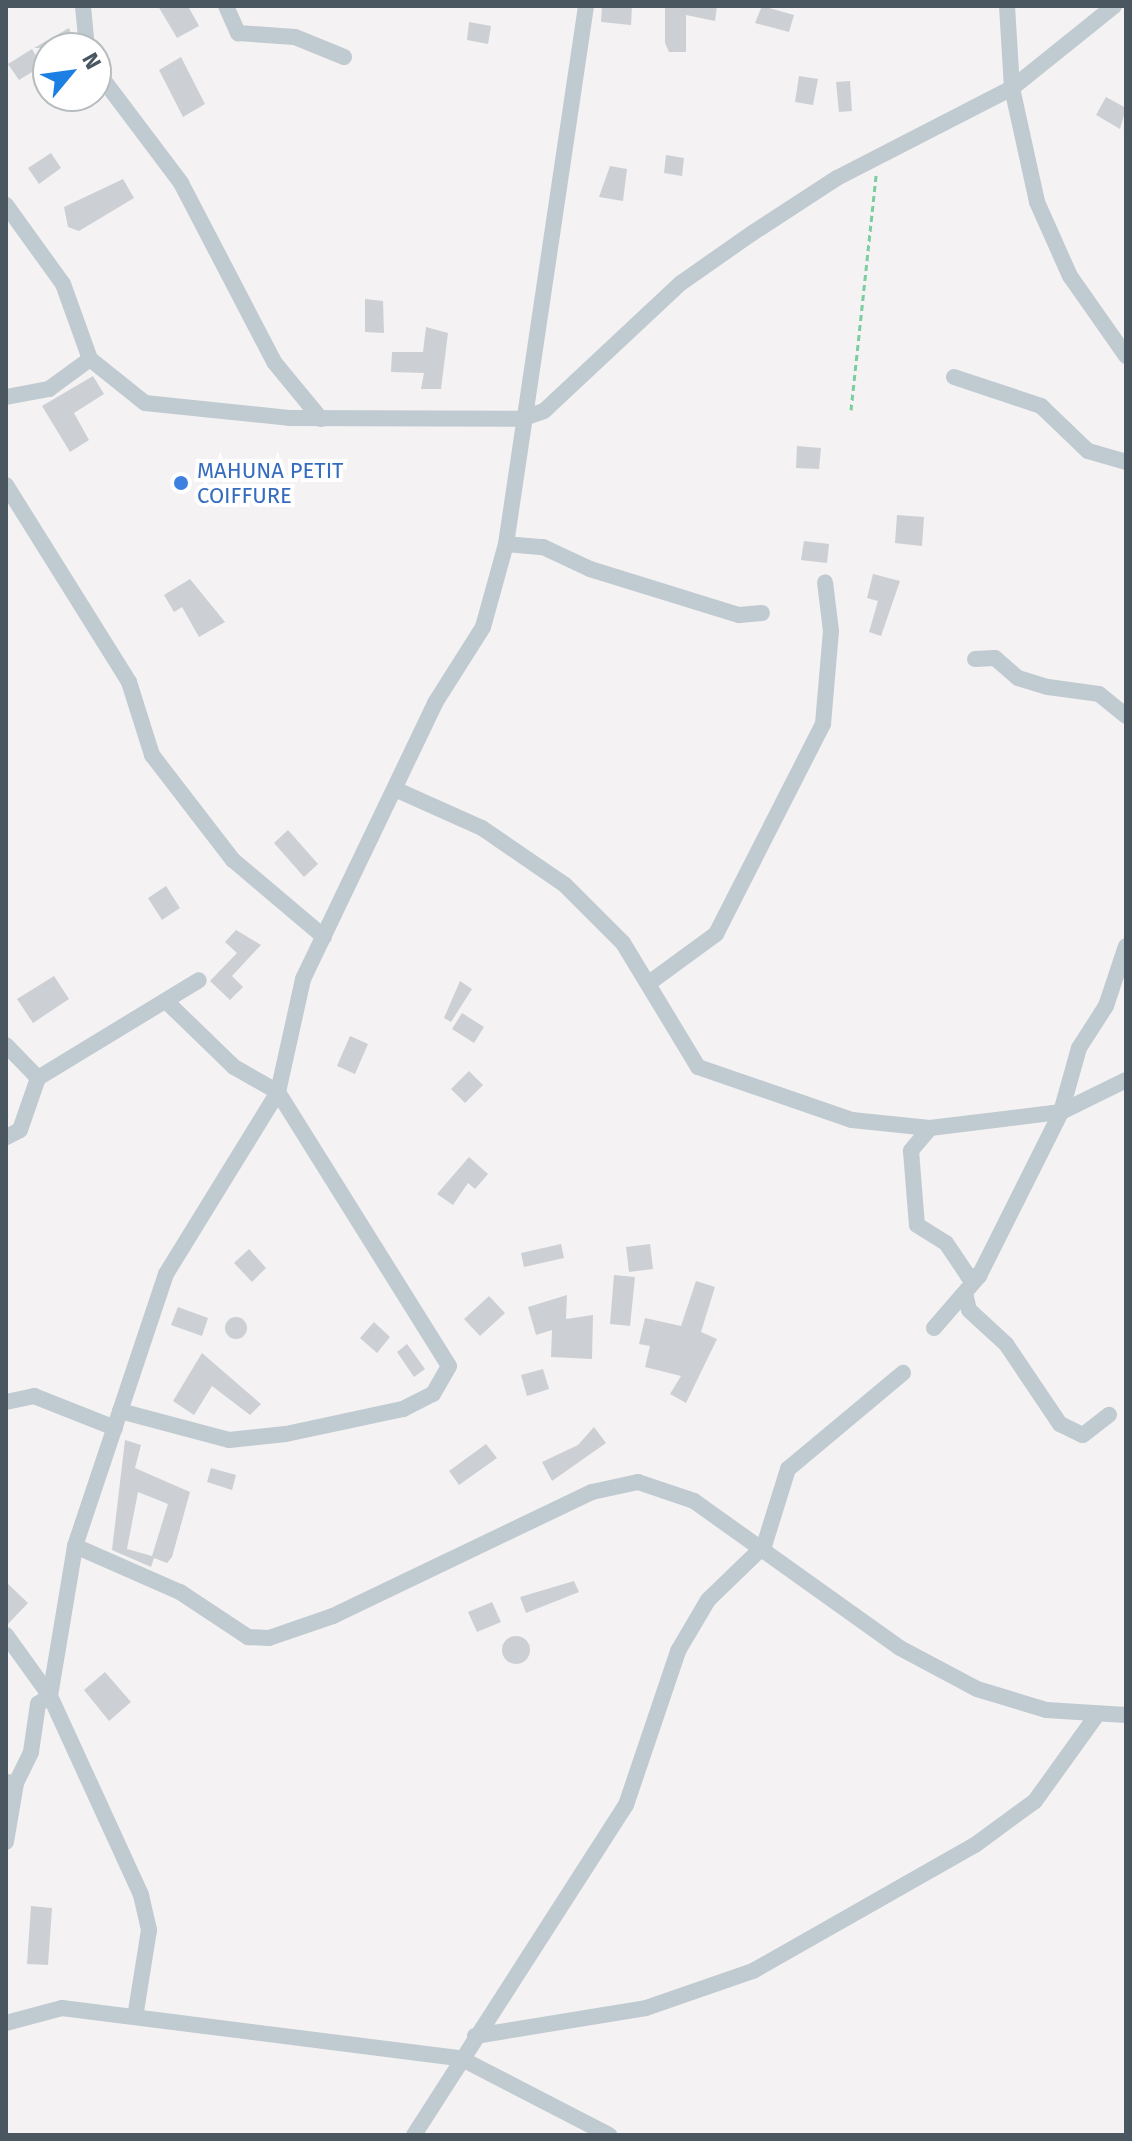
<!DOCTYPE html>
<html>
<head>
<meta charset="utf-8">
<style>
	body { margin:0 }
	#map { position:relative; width:1132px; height:2141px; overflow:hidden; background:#f4f2f2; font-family:"Fira Sans",sans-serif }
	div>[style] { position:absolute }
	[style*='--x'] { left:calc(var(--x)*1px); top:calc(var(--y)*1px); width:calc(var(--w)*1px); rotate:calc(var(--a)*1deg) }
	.building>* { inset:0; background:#ccd0d4 }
	.round { border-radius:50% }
	.path>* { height:3px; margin-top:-1.5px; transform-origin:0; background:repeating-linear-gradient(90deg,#7acea0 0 6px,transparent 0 10px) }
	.minor>* { height:16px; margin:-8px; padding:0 8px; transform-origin:8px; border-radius:8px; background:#c0cad1 }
	.dots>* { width:22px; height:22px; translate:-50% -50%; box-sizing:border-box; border:4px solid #fff; border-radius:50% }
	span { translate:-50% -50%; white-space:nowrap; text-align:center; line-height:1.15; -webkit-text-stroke:8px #fff; paint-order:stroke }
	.shop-label { font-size:22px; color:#366cbe }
	.left { translate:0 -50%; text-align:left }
	.frame { position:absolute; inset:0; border:8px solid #4a5760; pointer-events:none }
	.north { position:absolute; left:32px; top:32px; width:80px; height:80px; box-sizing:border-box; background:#fff; border:2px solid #b7bcbf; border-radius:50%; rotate:61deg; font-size:22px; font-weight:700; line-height:32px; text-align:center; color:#4a5760 }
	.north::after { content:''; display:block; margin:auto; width:28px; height:36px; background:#1c7fe4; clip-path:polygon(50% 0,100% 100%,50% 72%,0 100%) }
</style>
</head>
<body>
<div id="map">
	<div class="building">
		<i style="clip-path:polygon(158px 6px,188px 6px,199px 26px,177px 38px)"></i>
		<i style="clip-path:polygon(602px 6px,632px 6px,631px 25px,601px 22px)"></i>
		<i style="clip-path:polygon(665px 6px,717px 6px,715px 21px,686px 15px,686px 52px,669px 52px,665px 43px)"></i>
		<i style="clip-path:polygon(762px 6px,794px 15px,789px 32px,755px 23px)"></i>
		<i style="clip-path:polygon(469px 22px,491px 26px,488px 44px,467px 40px)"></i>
		<i style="clip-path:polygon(69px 28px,76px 48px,34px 48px)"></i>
		<i style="clip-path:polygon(32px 49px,42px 66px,19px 80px,8px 64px)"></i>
		<i style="clip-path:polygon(181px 57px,205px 104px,183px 117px,159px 70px)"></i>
		<i style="clip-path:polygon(799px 76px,818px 79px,813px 105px,795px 102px)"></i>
		<i style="clip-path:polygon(850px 81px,852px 111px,839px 112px,836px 82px)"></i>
		<i style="clip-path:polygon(1106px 97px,1126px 108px,1120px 129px,1096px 115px)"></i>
		<i style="clip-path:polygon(51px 153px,61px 168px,39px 184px,28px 168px)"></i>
		<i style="clip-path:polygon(666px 155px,684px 158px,682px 176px,664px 173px)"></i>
		<i style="clip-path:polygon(610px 166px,627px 169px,623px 201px,599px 197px)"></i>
		<i style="clip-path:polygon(123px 179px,134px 198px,79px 231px,68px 227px,64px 207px)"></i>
		<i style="clip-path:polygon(365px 299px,383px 301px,384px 333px,365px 332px)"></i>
		<i style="clip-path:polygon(426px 327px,448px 333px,441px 389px,421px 389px,424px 373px,391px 372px,392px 352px,423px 352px)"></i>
		<i style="clip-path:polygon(93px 376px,104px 394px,74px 413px,89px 440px,70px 452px,42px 406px)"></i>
		<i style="clip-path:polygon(797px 446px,821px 448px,819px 469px,796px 468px)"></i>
		<i style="clip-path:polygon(897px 515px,924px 517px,922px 546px,895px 543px)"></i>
		<i style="clip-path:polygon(804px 541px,829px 544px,827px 563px,801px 560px)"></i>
		<i style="clip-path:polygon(873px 574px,900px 581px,881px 636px,869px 632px,878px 601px,867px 598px)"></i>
		<i style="clip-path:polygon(190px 579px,225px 622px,199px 637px,182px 607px,174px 612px,164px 595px)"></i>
		<i style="clip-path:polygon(288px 830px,318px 864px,304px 877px,274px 843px)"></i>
		<i style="clip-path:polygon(166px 886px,180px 908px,162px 920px,148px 898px)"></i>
		<i style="clip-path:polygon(236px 930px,261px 945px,232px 976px,243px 987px,230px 1000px,210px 981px,237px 953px,225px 942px)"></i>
		<i style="clip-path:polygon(54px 976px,69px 999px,33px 1023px,17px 999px)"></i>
		<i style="clip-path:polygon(460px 981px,472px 989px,451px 1022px,444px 1018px)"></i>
		<i style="clip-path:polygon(462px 1013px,484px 1027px,474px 1043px,452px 1029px)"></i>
		<i style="clip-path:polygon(350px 1036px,368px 1044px,355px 1074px,337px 1066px)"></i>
		<i style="clip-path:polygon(469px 1071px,483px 1085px,465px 1103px,451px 1089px)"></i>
		<i style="clip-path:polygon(469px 1157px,488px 1174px,475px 1189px,468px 1183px,453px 1205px,437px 1194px)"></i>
		<i style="clip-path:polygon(561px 1244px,564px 1258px,524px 1267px,521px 1253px)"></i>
		<i style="clip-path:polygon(650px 1244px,653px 1269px,629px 1272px,626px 1247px)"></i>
		<i style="clip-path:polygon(249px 1249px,266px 1268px,252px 1282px,234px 1263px)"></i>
		<i style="clip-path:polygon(614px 1275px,635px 1277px,630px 1326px,610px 1324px)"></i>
		<i style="clip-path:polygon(696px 1281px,715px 1287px,701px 1332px,717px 1339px,686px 1403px,670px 1394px,681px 1376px,645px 1367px,650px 1346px,639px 1344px,645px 1318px,681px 1326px)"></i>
		<i style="clip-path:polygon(567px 1295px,566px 1319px,593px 1315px,592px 1359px,551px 1357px,552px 1330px,536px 1335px,528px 1307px)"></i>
		<i style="clip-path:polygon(489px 1296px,505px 1313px,480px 1336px,464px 1319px)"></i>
		<i style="clip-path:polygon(178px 1307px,208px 1318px,202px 1336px,171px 1325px)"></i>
		<i class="round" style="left:225px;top:1317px;width:22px;height:22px"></i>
		<i style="clip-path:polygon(374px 1322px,390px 1337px,377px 1353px,360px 1338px)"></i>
		<i style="clip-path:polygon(407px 1344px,425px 1369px,414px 1377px,397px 1352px)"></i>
		<i style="clip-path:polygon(202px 1353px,261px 1404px,250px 1415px,212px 1386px,194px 1415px,173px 1401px)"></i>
		<i style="clip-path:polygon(543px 1369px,549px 1389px,527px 1396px,521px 1375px)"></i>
		<i style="clip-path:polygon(594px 1427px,606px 1443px,552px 1481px,542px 1462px,578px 1445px)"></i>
		<i style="clip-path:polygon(evenodd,125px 1440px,141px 1445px,135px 1468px,190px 1492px,172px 1557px,167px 1563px,154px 1558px,151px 1567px,112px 1550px,125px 1440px,138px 1492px,168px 1504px,152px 1556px,127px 1549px,138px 1492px)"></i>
		<i style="clip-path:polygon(486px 1444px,497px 1458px,459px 1485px,449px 1471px)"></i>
		<i style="clip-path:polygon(211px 1468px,236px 1475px,232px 1490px,207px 1482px)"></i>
		<i style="clip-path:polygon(574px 1581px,579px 1592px,526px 1613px,520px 1597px)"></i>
		<i style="clip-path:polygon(6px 1582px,28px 1603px,8px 1624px,6px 1624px)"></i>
		<i style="clip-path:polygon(492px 1602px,501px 1622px,477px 1632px,468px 1612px)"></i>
		<i class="round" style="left:502px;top:1636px;width:28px;height:28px"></i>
		<i style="clip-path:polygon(105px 1672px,131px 1702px,109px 1721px,84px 1690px)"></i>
		<i style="clip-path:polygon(31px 1906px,52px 1908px,48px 1965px,27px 1964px)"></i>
	</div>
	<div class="path">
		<i style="--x:851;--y:410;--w:236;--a:-83.9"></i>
	</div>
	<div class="minor">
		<i style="--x:83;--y:6;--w:42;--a:84.6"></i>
		<i style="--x:226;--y:6;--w:30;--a:66"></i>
		<i style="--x:238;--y:33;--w:57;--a:4"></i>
		<i style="--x:295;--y:37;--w:53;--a:22.2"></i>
		<i style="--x:1007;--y:6;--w:82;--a:86.5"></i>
		<i style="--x:1012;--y:88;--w:117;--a:77.6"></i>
		<i style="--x:1037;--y:202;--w:81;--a:66"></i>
		<i style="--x:1070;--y:276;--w:98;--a:55"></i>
		<i style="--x:96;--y:70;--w:141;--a:53"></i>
		<i style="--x:181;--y:183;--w:202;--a:62.5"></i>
		<i style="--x:274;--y:362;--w:74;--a:50.5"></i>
		<i style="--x:6;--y:205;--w:97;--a:54.2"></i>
		<i style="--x:63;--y:284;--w:80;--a:70.2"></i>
		<i style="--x:954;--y:377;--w:92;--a:18.4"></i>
		<i style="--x:1041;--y:406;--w:65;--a:43.8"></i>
		<i style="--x:1088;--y:451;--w:40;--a:16"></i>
		<i style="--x:6;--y:397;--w:44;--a:-10.5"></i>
		<i style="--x:49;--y:389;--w:51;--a:-36.2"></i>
		<i style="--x:90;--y:359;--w:70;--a:38.7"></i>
		<i style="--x:145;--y:403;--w:145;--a:5.9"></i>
		<i style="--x:289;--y:418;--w:232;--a:0.2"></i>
		<i style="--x:521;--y:419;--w:24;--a:-19"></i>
		<i style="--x:544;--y:411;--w:187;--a:-43.1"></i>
		<i style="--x:681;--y:283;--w:85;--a:-35"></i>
		<i style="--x:751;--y:234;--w:103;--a:-33.1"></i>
		<i style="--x:837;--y:178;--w:197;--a:-27.2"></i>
		<i style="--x:1012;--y:88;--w:131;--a:-38.8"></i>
		<i style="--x:6;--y:485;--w:232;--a:58"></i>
		<i style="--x:129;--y:682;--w:77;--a:72.5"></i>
		<i style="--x:152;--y:755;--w:133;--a:52.4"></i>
		<i style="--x:233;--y:860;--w:119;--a:40.2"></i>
		<i style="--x:506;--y:544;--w:37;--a:5"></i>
		<i style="--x:543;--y:547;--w:52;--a:25.1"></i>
		<i style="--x:590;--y:569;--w:156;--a:17.2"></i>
		<i style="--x:739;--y:615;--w:23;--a:-5"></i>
		<i style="--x:975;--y:659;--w:20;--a:-3"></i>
		<i style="--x:995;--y:658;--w:30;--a:41"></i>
		<i style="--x:1018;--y:678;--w:31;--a:17"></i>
		<i style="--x:1048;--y:687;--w:51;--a:7.8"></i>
		<i style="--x:1099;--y:694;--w:35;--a:39"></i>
		<i style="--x:397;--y:790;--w:93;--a:24.1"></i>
		<i style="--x:482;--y:828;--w:101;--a:34.5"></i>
		<i style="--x:565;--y:885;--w:82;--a:45"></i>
		<i style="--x:623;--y:943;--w:145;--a:58.8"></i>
		<i style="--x:698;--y:1067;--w:163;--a:19"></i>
		<i style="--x:852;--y:1120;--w:78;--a:5.9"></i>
		<i style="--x:930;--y:1128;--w:132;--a:-7"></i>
		<i style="--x:1061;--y:1112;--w:72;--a:-26.2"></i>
		<i style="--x:649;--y:983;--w:83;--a:-36.2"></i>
		<i style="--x:716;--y:934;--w:236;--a:-63"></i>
		<i style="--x:823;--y:724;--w:93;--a:-85.1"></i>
		<i style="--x:831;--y:631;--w:49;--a:-97"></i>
		<i style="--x:6;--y:1045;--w:46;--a:45.9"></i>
		<i style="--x:38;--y:1078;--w:55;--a:109.1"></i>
		<i style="--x:20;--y:1130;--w:16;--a:153"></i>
		<i style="--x:38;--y:1078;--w:188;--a:-31.3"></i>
		<i style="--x:930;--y:1128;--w:30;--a:130"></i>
		<i style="--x:911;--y:1151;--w:74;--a:85.4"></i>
		<i style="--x:917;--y:1225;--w:34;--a:32"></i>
		<i style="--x:946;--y:1243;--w:40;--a:56"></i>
		<i style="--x:968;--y:1276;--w:11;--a:0"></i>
		<i style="--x:965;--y:1293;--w:17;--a:77"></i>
		<i style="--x:969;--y:1310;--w:50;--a:42.6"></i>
		<i style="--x:1006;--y:1344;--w:97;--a:56"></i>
		<i style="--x:1060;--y:1424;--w:25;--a:26"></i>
		<i style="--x:1083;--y:1435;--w:33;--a:-38"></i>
		<i style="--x:934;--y:1328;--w:69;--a:-49.1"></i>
		<i style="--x:979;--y:1276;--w:183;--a:-63.4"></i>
		<i style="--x:1061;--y:1112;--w:66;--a:-74.3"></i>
		<i style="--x:1079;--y:1048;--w:50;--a:-57.3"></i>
		<i style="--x:1106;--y:1006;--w:63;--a:-71.6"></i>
		<i style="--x:6;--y:1402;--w:29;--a:-12"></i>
		<i style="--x:34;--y:1396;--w:87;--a:21.6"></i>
		<i style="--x:120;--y:1411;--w:113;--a:14.9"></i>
		<i style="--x:229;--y:1440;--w:57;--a:-6"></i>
		<i style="--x:286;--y:1434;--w:120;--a:-12.1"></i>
		<i style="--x:403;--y:1409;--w:34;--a:-27"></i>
		<i style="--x:433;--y:1394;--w:32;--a:-60"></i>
		<i style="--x:449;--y:1366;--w:323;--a:-122"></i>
		<i style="--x:278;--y:1092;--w:51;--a:-150.4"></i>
		<i style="--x:234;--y:1067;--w:95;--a:-135.9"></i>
		<i style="--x:75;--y:1546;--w:115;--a:23.7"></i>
		<i style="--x:180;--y:1592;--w:82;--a:33.5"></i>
		<i style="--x:248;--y:1637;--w:21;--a:3"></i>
		<i style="--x:269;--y:1638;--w:68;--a:-19"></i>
		<i style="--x:333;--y:1616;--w:287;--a:-25.6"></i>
		<i style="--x:592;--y:1492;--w:47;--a:-12.3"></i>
		<i style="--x:638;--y:1482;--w:59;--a:18.7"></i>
		<i style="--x:694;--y:1501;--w:253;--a:35.5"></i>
		<i style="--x:900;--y:1648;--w:87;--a:28"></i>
		<i style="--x:977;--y:1689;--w:72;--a:16.9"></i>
		<i style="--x:1046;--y:1710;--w:80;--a:3.6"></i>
		<i style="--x:6;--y:1635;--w:75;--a:54.2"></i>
		<i style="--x:50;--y:1696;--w:219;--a:65.4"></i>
		<i style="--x:141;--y:1895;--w:36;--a:77"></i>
		<i style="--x:149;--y:1930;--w:88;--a:99.1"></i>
		<i style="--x:50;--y:1696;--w:152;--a:-80.5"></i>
		<i style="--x:75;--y:1546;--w:287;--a:-71.5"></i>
		<i style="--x:166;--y:1274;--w:214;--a:-58.4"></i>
		<i style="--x:278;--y:1092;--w:116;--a:-77.5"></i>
		<i style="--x:303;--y:979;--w:306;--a:-64.4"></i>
		<i style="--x:435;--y:703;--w:90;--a:-57.7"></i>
		<i style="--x:483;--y:627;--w:86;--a:-74.5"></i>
		<i style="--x:506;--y:544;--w:544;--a:-81.54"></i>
		<i style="--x:6;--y:1782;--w:10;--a:6"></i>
		<i style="--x:16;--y:1783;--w:34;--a:-64"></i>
		<i style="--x:31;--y:1752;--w:49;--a:-81.7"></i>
		<i style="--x:38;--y:1704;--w:14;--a:-34"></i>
		<i style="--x:6;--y:1842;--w:60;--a:-80.4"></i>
		<i style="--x:6;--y:2023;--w:58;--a:-15"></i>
		<i style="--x:62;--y:2008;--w:401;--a:7.2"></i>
		<i style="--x:460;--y:2058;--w:168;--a:27.3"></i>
		<i style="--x:475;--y:2036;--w:173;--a:-9.3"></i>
		<i style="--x:646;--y:2008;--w:113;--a:-19.1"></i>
		<i style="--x:753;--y:1971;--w:255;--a:-29.6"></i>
		<i style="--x:975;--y:1845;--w:74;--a:-36.3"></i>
		<i style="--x:1035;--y:1801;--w:105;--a:-54.3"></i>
		<i style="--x:414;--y:2135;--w:392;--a:-57.3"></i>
		<i style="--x:626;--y:1805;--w:163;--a:-71.3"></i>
		<i style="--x:678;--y:1651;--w:59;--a:-59.5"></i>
		<i style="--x:708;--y:1600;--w:78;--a:-44"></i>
		<i style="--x:764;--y:1546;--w:81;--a:-72.7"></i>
		<i style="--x:788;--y:1469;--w:150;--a:-39.9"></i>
	</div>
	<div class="dots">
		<i style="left:181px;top:483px;background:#3f7fe0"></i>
	</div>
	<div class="shop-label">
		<span class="left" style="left:197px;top:483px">MAHUNA PETIT<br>COIFFURE</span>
	</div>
	<div class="frame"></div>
	<div class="north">N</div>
</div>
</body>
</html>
